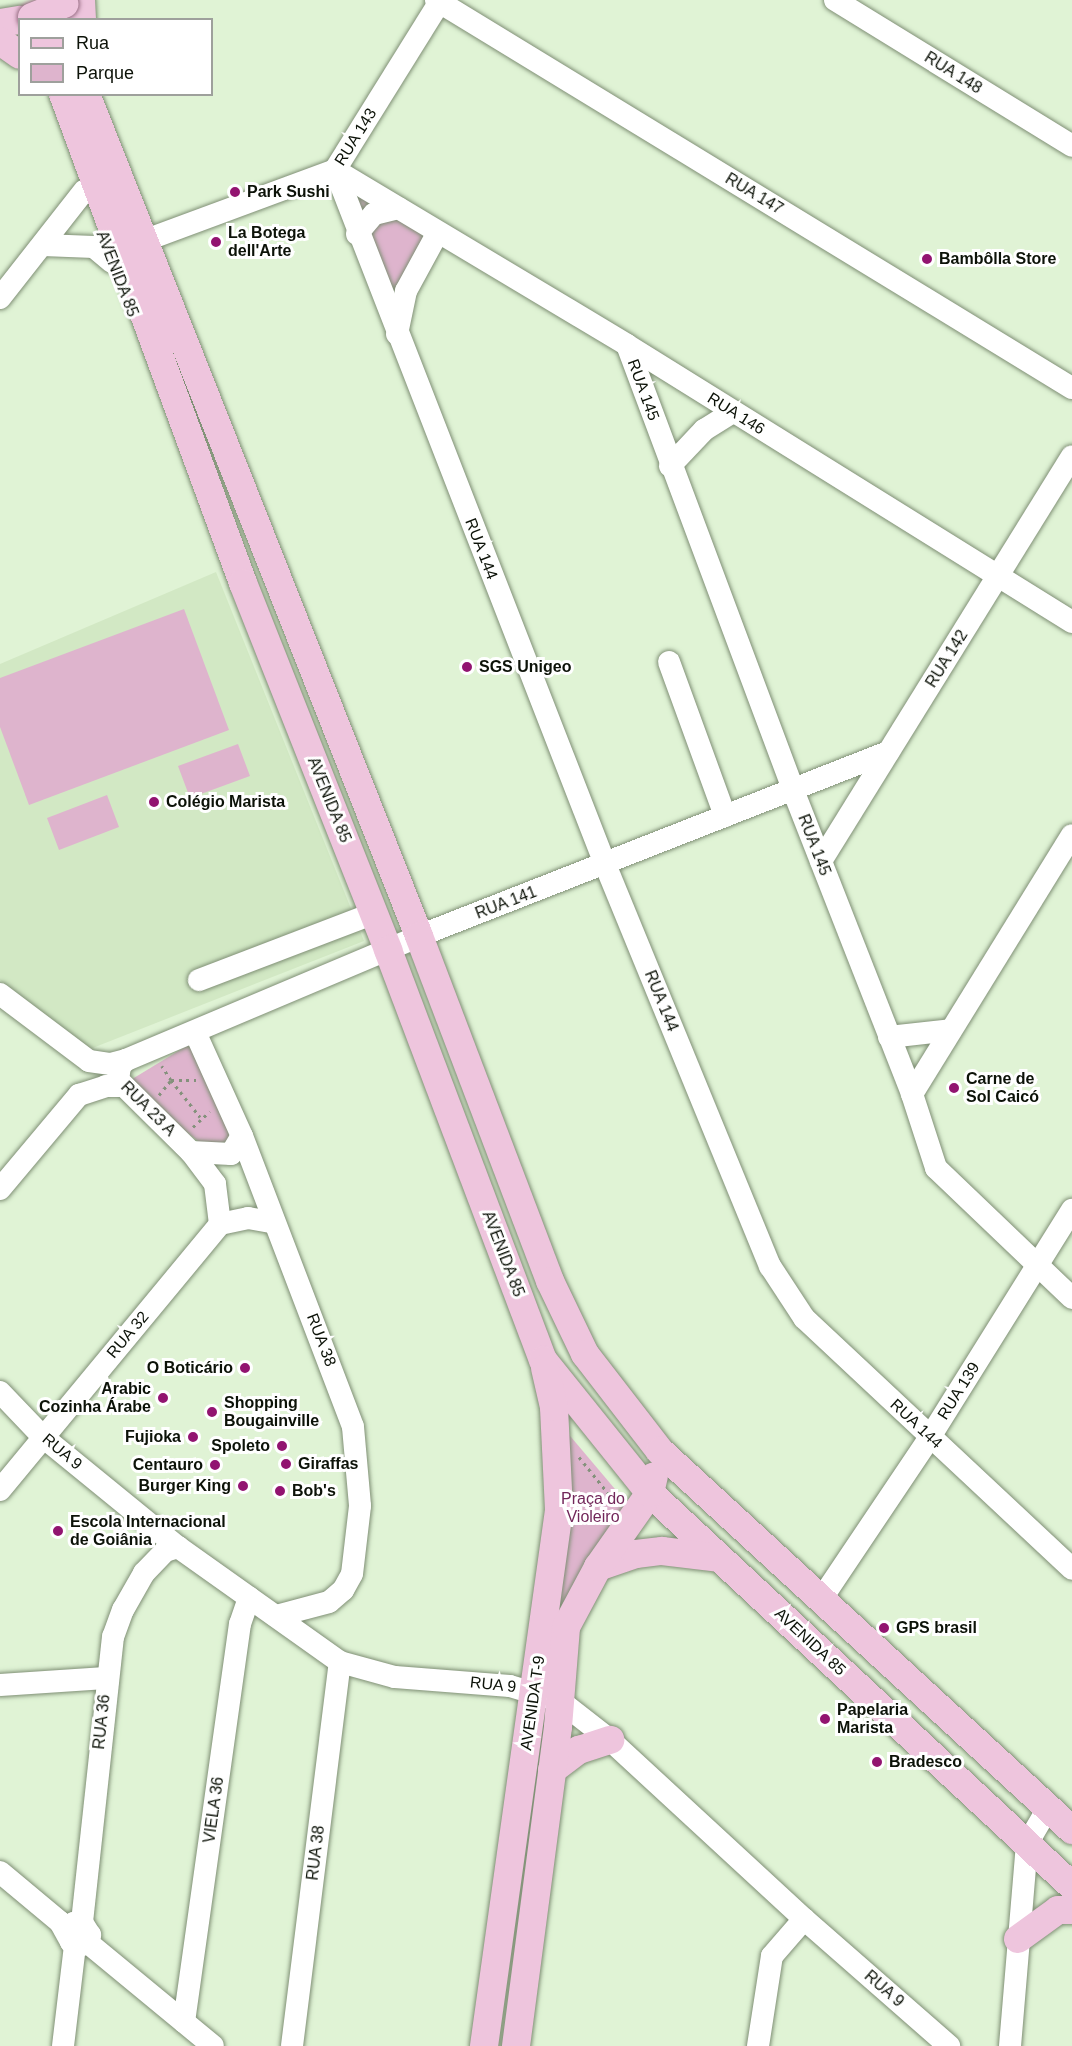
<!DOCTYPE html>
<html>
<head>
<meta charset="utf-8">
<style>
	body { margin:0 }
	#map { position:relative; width:1072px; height:2046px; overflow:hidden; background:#e0f3d5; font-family:Arial,sans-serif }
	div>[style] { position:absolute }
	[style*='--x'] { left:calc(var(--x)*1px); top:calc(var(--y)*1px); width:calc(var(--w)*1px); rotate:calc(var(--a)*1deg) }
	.built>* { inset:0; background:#d2e8c4 }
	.green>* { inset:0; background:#deb4cd }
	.path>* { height:3px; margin-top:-1.5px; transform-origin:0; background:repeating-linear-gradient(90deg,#84917c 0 3px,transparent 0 7.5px) }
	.roads { filter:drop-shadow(0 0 2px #7f8f75) drop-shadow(0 0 2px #7f8f75) }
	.minor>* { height:22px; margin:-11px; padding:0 11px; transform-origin:11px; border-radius:11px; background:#fff }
	.major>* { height:28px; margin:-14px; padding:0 14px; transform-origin:14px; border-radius:14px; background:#eec5dd }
	.bridges { filter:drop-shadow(0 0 2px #976e84) drop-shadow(0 0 2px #976e84) }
	.major-bridge>* { height:28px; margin:-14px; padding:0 14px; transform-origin:14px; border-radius:14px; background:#eec5dd }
	.dots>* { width:16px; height:16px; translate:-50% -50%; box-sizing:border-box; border:3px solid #fff; border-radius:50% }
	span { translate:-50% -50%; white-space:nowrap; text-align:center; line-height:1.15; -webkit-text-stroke:6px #fff; paint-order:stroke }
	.street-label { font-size:16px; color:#0c1208 }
	.poi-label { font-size:16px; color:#0c1208; font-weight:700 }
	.left { translate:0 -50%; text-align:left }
	.right { translate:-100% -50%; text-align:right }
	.park-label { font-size:16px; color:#72275a }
	.legend { position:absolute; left:18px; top:18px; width:195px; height:78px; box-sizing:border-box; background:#fff; border:2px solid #9ea09c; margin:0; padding:8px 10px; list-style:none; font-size:18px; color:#0c1208 }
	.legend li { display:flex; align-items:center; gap:12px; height:30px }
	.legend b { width:30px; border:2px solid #9ea09c }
</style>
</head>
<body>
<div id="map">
	<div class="built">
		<i style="clip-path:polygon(216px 572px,364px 941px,85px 1051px,0 980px,0 664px)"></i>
	</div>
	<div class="green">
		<i style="clip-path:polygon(335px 170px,437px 234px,397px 334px)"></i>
		<i style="clip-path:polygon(184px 609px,229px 730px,29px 805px,0 727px,0 678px)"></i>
		<i style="clip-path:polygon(238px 744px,250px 776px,190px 798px,178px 766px)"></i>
		<i style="clip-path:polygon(107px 795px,119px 827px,59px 850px,47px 818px)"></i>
		<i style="clip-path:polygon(193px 1042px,234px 1141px,206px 1147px,124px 1084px)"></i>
		<i style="clip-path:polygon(560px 1424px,631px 1508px,556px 1659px)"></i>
	</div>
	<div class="path">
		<i style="--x:171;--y:1080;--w:47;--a:51.9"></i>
		<i style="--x:171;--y:1080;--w:25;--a:0"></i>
		<i style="--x:159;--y:1095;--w:19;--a:-51"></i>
		<i style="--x:171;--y:1080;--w:17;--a:-123"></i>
		<i style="--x:193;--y:1127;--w:23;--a:-43"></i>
		<i style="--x:579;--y:1457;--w:59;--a:51.2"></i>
	</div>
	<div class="roads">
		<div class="minor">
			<i style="--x:436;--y:0;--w:745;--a:31.39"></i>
			<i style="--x:835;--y:0;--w:278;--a:31.6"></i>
			<i style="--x:335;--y:170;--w:745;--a:68.74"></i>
			<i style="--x:605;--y:864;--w:435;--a:67.7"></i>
			<i style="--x:770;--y:1266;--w:62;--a:56.8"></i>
			<i style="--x:804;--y:1318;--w:367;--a:43.1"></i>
			<i style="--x:335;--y:170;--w:340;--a:30.9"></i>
			<i style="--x:627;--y:345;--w:524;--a:31.9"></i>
			<i style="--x:357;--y:234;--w:26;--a:-50"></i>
			<i style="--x:374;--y:214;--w:25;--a:-14"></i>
			<i style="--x:154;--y:237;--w:193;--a:-20.3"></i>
			<i style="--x:335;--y:170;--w:200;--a:-58.1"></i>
			<i style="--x:43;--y:245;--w:51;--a:2.2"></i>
			<i style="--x:94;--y:247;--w:23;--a:40"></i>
			<i style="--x:0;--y:298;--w:136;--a:-51.9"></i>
			<i style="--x:397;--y:334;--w:44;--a:-78.2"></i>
			<i style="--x:406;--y:291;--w:65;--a:-61.5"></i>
			<i style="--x:627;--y:345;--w:475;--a:69.5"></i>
			<i style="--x:793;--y:790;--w:326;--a:68.6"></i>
			<i style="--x:912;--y:1094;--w:78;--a:72"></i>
			<i style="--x:936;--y:1168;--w:188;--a:43.7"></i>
			<i style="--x:670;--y:466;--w:50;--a:-46.6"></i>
			<i style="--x:704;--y:430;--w:34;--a:-32"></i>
			<i style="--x:669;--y:662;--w:164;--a:70"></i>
			<i style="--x:821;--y:861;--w:476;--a:-58.2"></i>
			<i style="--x:199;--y:980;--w:187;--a:-20.9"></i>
			<i style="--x:0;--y:994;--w:111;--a:37"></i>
			<i style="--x:89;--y:1061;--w:22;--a:8"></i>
			<i style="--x:111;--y:1064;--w:16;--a:-15"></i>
			<i style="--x:126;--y:1060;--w:318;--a:-22.9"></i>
			<i style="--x:419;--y:936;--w:504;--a:-21.42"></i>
			<i style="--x:195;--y:1032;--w:114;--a:65.7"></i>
			<i style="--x:242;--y:1136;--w:311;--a:69.1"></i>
			<i style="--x:353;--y:1427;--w:79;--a:84.9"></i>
			<i style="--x:360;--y:1506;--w:68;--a:96.7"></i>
			<i style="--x:352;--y:1574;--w:18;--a:119"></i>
			<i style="--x:343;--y:1590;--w:18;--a:139"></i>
			<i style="--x:329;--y:1602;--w:55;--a:165.2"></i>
			<i style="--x:889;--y:1037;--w:62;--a:-6.4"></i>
			<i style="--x:126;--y:1060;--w:8;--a:135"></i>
			<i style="--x:120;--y:1066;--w:14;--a:98"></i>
			<i style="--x:118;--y:1080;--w:103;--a:44.6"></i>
			<i style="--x:191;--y:1152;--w:40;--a:53"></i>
			<i style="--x:215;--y:1184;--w:40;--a:82.9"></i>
			<i style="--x:912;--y:1094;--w:304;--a:-58.3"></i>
			<i style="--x:191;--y:1152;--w:40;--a:2.9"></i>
			<i style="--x:231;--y:1154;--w:21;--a:-59"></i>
			<i style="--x:0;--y:1189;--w:123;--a:-50"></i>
			<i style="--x:79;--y:1095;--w:28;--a:-18"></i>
			<i style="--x:106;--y:1086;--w:16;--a:0"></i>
			<i style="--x:0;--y:1392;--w:62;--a:46.3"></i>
			<i style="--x:43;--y:1437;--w:174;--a:39.2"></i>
			<i style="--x:178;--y:1547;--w:199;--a:35.4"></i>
			<i style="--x:340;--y:1662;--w:57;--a:15.3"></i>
			<i style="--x:395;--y:1677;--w:115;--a:4.5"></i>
			<i style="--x:510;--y:1686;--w:52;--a:16.7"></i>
			<i style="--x:560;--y:1701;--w:63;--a:38"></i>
			<i style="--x:610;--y:1740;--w:264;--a:42.7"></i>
			<i style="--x:804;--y:1919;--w:193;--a:41.2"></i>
			<i style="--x:0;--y:1490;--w:345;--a:-50.4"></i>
			<i style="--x:220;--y:1224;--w:29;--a:-12"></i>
			<i style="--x:248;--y:1218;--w:27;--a:10"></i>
			<i style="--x:822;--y:1598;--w:194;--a:-56.1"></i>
			<i style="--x:930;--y:1437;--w:268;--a:-58"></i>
			<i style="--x:0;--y:1685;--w:106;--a:-3.8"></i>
			<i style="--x:0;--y:1872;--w:78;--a:39.8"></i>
			<i style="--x:60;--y:1922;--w:23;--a:61"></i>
			<i style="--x:71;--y:1942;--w:11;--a:15"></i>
			<i style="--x:82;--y:1945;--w:13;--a:-51"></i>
			<i style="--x:90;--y:1935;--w:15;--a:-122"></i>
			<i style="--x:82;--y:1922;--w:8;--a:173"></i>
			<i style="--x:74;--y:1923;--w:11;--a:131"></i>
			<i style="--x:82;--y:1922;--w:287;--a:-83.8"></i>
			<i style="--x:113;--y:1637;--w:29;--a:-70"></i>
			<i style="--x:123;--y:1610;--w:43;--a:-60.4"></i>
			<i style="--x:144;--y:1573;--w:30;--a:-46"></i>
			<i style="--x:165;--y:1551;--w:14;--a:-17"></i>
			<i style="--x:87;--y:1942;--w:163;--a:39.5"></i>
			<i style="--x:184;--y:2022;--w:402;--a:-82"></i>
			<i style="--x:240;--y:1624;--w:28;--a:-71"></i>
			<i style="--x:63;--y:2046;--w:102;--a:-83.2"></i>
			<i style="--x:292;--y:2046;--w:387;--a:-82.9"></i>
			<i style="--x:758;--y:2046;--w:91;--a:-81.2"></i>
			<i style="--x:772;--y:1956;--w:49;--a:-49.1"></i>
			<i style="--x:1010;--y:2046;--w:203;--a:-85.2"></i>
			<i style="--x:1027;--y:1844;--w:42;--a:-59.7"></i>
		</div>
		<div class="major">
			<i style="--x:81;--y:0;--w:20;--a:87"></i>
			<i style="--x:0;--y:23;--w:20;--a:-9"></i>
			<i style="--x:0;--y:41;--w:24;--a:35"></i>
			<i style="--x:63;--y:94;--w:521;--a:69.79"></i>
			<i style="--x:243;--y:583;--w:395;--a:68.4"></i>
			<i style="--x:388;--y:950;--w:438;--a:69.3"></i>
			<i style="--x:543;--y:1360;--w:171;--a:51.2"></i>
			<i style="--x:650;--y:1493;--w:577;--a:42.96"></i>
			<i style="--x:86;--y:94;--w:905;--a:68.42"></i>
			<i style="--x:419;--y:936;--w:369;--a:69.2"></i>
			<i style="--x:550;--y:1281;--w:81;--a:64.4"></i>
			<i style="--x:585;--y:1354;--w:123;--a:52.3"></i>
			<i style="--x:660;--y:1451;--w:560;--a:42.61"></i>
			<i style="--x:598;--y:1567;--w:40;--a:-18.9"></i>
			<i style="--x:636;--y:1554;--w:26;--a:-7"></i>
			<i style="--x:662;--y:1551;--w:57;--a:7"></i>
			<i style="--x:552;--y:1770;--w:34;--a:-37"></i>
			<i style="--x:579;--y:1750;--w:33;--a:-18"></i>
			<i style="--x:1018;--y:1939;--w:49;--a:-35.9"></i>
			<i style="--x:1058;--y:1910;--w:14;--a:0"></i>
			<i style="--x:484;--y:2046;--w:541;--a:-82.03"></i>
			<i style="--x:559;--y:1510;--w:103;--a:-92.8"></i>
			<i style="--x:554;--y:1407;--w:40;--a:-103"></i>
			<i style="--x:516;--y:2046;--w:322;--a:-82.5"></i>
			<i style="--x:558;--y:1727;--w:100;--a:-85.4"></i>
			<i style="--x:566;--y:1627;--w:68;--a:-61.9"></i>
			<i style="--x:598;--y:1567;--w:90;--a:-54.9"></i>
			<i style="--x:650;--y:1493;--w:17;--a:-77"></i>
		</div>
	</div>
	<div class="bridges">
		<div class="major-bridge">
			<i style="--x:32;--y:17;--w:35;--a:-22"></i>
		</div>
	</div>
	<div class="dots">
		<i style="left:235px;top:192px;background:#921470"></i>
		<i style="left:216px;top:242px;background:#921470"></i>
		<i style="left:927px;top:259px;background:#921470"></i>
		<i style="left:467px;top:667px;background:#921470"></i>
		<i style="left:154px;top:802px;background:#921470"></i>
		<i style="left:954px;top:1088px;background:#921470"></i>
		<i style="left:245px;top:1368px;background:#921470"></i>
		<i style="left:163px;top:1398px;background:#921470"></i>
		<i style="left:212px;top:1412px;background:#921470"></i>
		<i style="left:193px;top:1437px;background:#921470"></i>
		<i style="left:282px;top:1446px;background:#921470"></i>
		<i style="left:286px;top:1464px;background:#921470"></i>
		<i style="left:215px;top:1465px;background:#921470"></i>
		<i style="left:243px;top:1486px;background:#921470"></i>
		<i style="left:280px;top:1491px;background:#921470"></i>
		<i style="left:58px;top:1531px;background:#921470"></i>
		<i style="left:884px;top:1628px;background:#921470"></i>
		<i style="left:825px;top:1719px;background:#921470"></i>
		<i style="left:877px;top:1762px;background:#921470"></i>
	</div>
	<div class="street-label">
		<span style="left:953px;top:73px;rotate:32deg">RUA 148</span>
		<span style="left:356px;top:137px;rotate:-58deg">RUA 143</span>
		<span style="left:754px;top:194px;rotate:31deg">RUA 147</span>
		<span style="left:117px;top:274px;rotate:69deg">AVENIDA 85</span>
		<span style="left:643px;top:390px;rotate:70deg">RUA 145</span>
		<span style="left:736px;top:414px;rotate:32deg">RUA 146</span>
		<span style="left:481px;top:549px;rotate:69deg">RUA 144</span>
		<span style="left:947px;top:659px;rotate:-58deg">RUA 142</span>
		<span style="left:329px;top:800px;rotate:68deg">AVENIDA 85</span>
		<span style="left:814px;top:845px;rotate:69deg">RUA 145</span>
		<span style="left:506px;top:903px;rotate:-21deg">RUA 141</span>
		<span style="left:661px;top:1001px;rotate:68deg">RUA 144</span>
		<span style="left:148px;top:1109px;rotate:45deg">RUA 23 A</span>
		<span style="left:503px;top:1254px;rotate:69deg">AVENIDA 85</span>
		<span style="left:128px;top:1335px;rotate:-50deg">RUA 32</span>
		<span style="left:321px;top:1340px;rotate:69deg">RUA 38</span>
		<span style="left:959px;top:1391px;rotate:-58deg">RUA 139</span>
		<span style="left:916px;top:1424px;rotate:43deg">RUA 144</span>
		<span style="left:62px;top:1452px;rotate:40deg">RUA 9</span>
		<span style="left:810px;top:1642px;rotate:43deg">AVENIDA 85</span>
		<span style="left:493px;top:1685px;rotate:6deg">RUA 9</span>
		<span style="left:533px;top:1703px;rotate:-82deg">AVENIDA T-9</span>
		<span style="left:102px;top:1722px;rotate:-84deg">RUA 36</span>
		<span style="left:214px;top:1810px;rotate:-82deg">VIELA 36</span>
		<span style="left:316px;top:1853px;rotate:-83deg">RUA 38</span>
		<span style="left:884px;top:1989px;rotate:41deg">RUA 9</span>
	</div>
	<div class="poi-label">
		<span class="left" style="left:247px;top:192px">Park Sushi</span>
		<span class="left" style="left:228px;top:242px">La Botega<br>dell'Arte</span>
		<span class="left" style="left:939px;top:259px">Bambôlla Store</span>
		<span class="left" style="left:479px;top:667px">SGS Unigeo</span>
		<span class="left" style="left:166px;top:802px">Colégio Marista</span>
		<span class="left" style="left:966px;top:1088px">Carne de<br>Sol Caicó</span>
		<span class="right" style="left:233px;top:1368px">O Boticário</span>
		<span class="right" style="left:151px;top:1398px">Arabic<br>Cozinha Árabe</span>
		<span class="left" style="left:224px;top:1412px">Shopping<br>Bougainville</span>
		<span class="right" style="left:181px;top:1437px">Fujioka</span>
		<span class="right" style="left:270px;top:1446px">Spoleto</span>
		<span class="left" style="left:298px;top:1464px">Giraffas</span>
		<span class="right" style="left:203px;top:1465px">Centauro</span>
		<span class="right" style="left:231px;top:1486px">Burger King</span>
		<span class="left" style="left:292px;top:1491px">Bob's</span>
		<span class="left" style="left:70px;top:1531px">Escola Internacional<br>de Goiânia</span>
		<span class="left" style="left:896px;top:1628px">GPS brasil</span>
		<span class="left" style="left:837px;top:1719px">Papelaria<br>Marista</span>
		<span class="left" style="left:889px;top:1762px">Bradesco</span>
	</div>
	<div class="park-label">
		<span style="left:593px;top:1508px">Praça do<br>Violeiro</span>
	</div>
	<ul class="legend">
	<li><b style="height:8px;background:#eec5dd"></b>Rua</li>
	<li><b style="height:16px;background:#deb4cd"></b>Parque</li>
	</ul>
</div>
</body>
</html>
